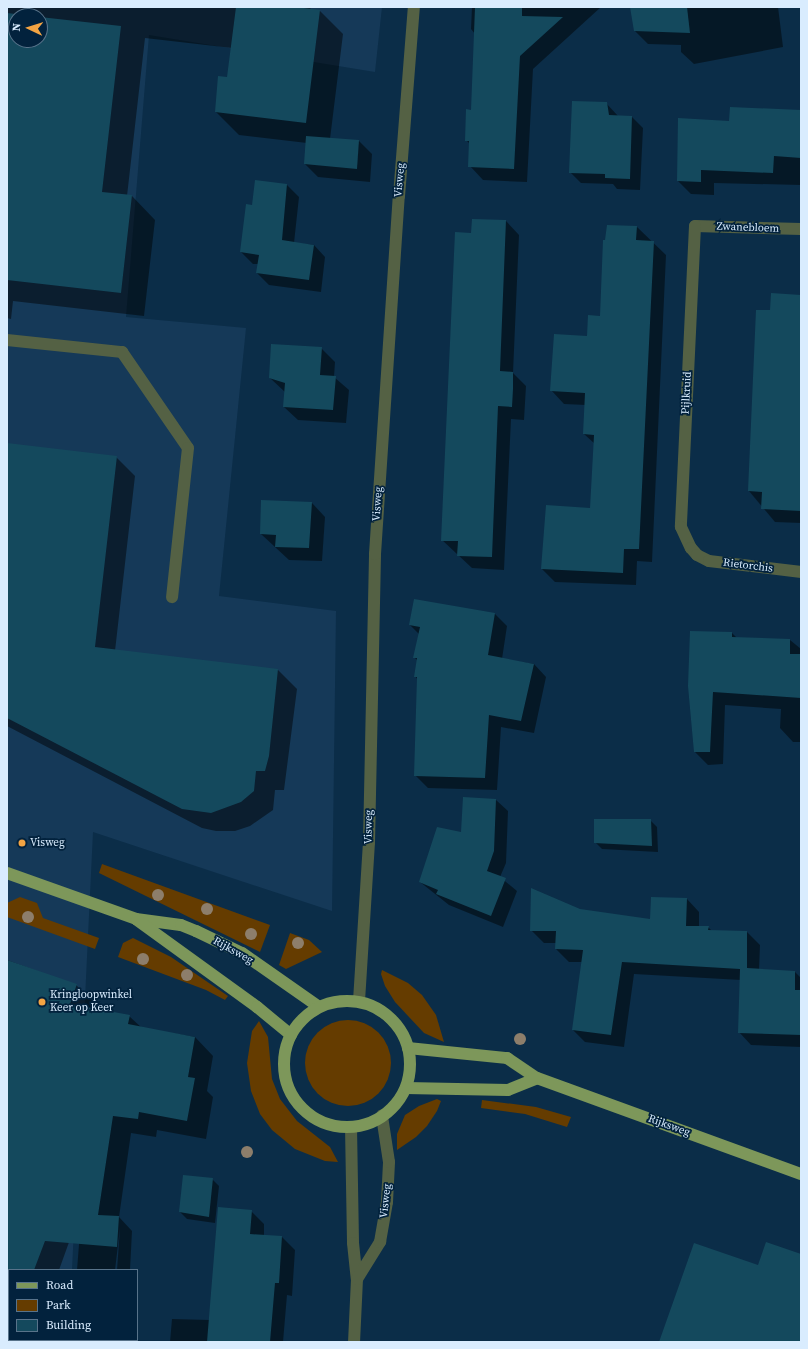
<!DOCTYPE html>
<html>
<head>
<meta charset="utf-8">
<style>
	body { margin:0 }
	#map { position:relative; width:808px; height:1349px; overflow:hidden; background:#0b2d48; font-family:"Source Serif 4",serif }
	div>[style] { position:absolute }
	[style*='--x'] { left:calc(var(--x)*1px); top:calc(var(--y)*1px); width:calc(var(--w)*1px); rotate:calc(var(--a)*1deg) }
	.built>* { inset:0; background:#153958 }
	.green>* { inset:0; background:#653c00 }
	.round { border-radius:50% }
	.shadow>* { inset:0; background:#0007 }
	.building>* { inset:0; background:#14495d }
	.minor>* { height:12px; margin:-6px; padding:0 6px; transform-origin:6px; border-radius:6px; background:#546144 }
	.major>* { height:12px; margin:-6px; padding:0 6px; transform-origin:6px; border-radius:6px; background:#7d975a }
	.major>.ring { margin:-6px; padding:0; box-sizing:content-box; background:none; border:12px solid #7d975a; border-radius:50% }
	.trees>* { width:12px; height:12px; margin:-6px; border-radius:50%; background:#8d7e6b }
	.dots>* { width:11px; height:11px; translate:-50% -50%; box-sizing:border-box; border:2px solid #02223d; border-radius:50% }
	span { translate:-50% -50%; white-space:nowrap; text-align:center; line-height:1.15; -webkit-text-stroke:3.5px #02223d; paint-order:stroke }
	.street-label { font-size:11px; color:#d9ecfe }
	.poi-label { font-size:11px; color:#d9ecfe }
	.left { translate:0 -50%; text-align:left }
	.frame { position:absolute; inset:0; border:8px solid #d9ecfe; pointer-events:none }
	.legend { position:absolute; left:8px; top:1269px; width:130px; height:72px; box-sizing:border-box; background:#02223d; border:1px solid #58738a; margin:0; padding:5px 7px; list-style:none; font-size:12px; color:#d9ecfe }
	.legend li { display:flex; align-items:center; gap:8px; height:20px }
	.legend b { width:20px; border:1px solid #58738a }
	.north { position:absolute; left:8px; top:8px; width:40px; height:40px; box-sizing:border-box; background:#02223d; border:1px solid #58738a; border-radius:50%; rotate:274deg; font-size:11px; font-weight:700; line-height:16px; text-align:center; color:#d9ecfe }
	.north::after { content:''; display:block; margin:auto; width:14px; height:18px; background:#f3a443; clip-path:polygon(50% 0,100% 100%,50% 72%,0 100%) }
</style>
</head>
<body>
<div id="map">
	<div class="built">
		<i style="clip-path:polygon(evenodd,7px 7px,382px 7px,375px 72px,149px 35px,126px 317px,246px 328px,219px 596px,336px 611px,332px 911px,93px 832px,72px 1270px,9px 1270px,9px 1340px,70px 1340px,69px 1342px,7px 1342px,7px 7px,16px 16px,40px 16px,40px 40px,16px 40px,16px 16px)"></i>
	</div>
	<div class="green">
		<i style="clip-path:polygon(102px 864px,270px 925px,260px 952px,99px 873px)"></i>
		<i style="clip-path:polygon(20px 897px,37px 903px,43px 918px,99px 938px,95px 949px,7px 917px,7px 903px)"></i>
		<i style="clip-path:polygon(290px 933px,309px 940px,322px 952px,286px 969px,279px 965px)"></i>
		<i style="clip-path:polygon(133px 938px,171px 957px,228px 996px,225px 1000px,206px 990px,118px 957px,123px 943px)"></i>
		<i style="clip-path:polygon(382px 970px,408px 983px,422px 995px,436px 1015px,444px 1042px,424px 1033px,395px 1002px,385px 986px,381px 974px)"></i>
		<i class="round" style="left:305px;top:1020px;width:86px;height:86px"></i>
		<i style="clip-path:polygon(259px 1021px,268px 1037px,272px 1079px,280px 1099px,297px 1121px,330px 1147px,338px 1162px,325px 1161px,295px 1149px,272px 1130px,260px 1114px,251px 1091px,247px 1063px,252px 1031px)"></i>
		<i style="clip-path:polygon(437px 1099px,441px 1101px,437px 1111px,427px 1126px,416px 1137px,397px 1150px,397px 1134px,405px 1115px,419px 1106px)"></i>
		<i style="clip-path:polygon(482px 1100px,536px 1107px,571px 1117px,567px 1127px,525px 1114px,481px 1108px)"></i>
	</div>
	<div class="shadow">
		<i style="clip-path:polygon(evenodd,7px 7px,311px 7px,310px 10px,320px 11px,343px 34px,330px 139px,359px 141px,372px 154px,370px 182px,318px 177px,305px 164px,307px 143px,239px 135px,216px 112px,228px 78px,232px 48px,145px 38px,127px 196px,132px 196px,155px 220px,144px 316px,13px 301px,11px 319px,7px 318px,7px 7px,16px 16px,40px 16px,40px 40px,16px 40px,16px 16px)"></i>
		<i style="clip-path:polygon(472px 7px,601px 7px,533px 69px,527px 182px,483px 180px,470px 166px,470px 144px,466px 140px,472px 111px,475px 34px,471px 29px)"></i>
		<i style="clip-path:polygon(631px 7px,778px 7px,783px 47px,694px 64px,681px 52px,681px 45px,648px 44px,635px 31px)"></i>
		<i style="clip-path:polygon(606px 103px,618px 116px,632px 117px,643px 128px,640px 190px,617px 189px,613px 184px,581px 183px,570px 172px)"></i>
		<i style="clip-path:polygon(801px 110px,801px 185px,714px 183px,714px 195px,691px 194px,678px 181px,730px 122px)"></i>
		<i style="clip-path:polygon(287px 185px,299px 197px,294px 243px,314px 245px,325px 257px,321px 292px,269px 285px,257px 273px,259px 264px,253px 264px,241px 252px,252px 206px)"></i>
		<i style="clip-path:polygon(506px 221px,519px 235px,513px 373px,526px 386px,524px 420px,511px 419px,504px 570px,472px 568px,442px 540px,472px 234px)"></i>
		<i style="clip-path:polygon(608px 226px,637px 227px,666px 255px,652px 562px,637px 561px,636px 585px,555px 582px,542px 569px,591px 509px,595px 444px,584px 434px,586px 405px,564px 404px,551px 390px,601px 317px)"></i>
		<i style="clip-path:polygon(801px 296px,801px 523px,775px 522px,749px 491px,771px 311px)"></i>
		<i style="clip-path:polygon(321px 348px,335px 362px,334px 377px,349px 390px,346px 423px,298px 420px,284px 407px,285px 392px,270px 378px)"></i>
		<i style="clip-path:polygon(7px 444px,116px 457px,135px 476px,115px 651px,278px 670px,297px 689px,284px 790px,275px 790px,273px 810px,250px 826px,235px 831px,216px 831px,202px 828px,7px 726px)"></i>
		<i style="clip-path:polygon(312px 503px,325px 517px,322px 561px,289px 560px,261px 534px)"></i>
		<i style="clip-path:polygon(495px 614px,507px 626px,502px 659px,534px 664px,546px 677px,534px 733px,501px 727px,497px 790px,428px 788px,415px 775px,418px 680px,415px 676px,418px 661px,414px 657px,419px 634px,410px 625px)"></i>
		<i style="clip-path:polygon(691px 632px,732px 633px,737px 638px,790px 640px,801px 649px,801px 742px,793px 742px,780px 728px,781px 709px,725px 705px,723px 764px,708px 765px,695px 752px)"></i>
		<i style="clip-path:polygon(464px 798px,496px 800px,508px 811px,506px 863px,500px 877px,517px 891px,503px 927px,449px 905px,420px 882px,462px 833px)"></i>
		<i style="clip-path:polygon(650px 820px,657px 827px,658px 852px,602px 849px,595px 842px)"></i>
		<i style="clip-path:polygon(687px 899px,699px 912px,699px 927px,708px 927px,712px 931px,747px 932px,760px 945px,759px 970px,795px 972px,801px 978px,801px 1047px,751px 1045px,739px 1032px,741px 980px,634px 974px,624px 1047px,585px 1042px,573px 1030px,582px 962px,569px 962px,556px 949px,557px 943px,544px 943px,531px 930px,580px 910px,651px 920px)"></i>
		<i style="clip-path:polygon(7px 960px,76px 985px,95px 1003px,93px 1009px,129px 1016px,142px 1028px,195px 1037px,213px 1056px,207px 1091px,213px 1097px,206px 1139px,157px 1130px,156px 1137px,131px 1133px,119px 1217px,132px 1231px,130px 1270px,117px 1270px,120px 1228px,115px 1270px,77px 1270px,82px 1206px,59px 1270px,9px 1270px,9px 1340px,34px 1340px,33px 1342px,7px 1342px)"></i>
		<i style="clip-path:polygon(212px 1179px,219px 1186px,215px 1223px,187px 1219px,180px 1212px)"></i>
		<i style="clip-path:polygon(251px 1211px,264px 1224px,264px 1236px,282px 1237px,295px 1250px,292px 1296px,287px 1295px,283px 1342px,170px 1342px,172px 1319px,210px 1320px)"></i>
		<i style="clip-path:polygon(87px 1340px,129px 1340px,87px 1342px)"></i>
	</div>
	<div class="building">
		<i style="clip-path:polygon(236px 7px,296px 7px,320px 10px,306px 123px,215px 112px,218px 76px,227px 77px)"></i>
		<i style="clip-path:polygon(475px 7px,522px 7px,522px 16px,563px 17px,520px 56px,514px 169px,468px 167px,469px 141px,465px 141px,466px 109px,471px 110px)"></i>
		<i style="clip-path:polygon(630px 7px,687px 7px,690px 33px,634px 31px)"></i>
		<i style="clip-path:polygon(7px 13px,33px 16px,16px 16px,16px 40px,40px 40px,40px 17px,121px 26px,102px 192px,132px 195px,121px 293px,7px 280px)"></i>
		<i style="clip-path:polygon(572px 101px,607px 102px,609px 115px,632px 116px,630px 179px,605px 178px,605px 174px,569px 173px)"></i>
		<i style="clip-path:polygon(730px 107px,801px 110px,801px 158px,774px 156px,773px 173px,701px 170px,701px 182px,677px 181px,678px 118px,729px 121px)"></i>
		<i style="clip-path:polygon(306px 136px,359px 140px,357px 169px,304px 164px)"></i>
		<i style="clip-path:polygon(255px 180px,287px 184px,282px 240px,314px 245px,309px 280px,256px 273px,259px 255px,240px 252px,246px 204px,252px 205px)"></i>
		<i style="clip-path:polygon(472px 219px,506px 220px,500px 371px,513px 372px,513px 389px,512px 407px,498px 406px,492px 557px,457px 556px,458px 541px,441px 541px,455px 232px,471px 233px)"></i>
		<i style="clip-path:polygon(607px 225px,637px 226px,636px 240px,654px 241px,639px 549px,624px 549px,623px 573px,541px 569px,546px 505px,590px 508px,594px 435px,583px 434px,585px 393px,550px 391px,554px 334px,587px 336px,588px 315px,600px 316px,603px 240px,605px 240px)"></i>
		<i style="clip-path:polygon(771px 293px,801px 295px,801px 511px,761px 509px,762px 492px,748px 491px,756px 310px,770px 310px)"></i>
		<i style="clip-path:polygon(271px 344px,322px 347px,320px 375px,336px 376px,333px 410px,283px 407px,285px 383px,269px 378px)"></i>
		<i style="clip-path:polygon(7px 443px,117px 456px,95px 647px,278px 669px,269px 756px,265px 771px,256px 771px,254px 791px,241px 802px,211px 813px,182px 809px,7px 718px)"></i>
		<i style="clip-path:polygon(261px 500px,312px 502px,309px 548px,275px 547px,276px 535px,260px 534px)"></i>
		<i style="clip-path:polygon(414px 599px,495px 613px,488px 655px,534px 664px,521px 721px,489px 715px,485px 778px,414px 776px,417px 677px,414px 677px,417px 658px,413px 658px,420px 627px,409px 625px)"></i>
		<i style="clip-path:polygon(690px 631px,732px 632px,732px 637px,790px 639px,790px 654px,801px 654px,801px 698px,713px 692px,710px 752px,694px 752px,688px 686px)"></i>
		<i style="clip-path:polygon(463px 797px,496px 799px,494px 851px,487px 871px,506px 878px,491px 916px,436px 894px,438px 890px,419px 882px,437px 827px,461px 832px)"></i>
		<i style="clip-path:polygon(594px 819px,651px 819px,652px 846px,594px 843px)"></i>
		<i style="clip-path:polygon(531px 888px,580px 909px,650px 919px,651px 897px,687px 898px,686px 926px,709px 926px,708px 930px,747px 931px,747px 968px,795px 971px,795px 990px,801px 990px,801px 1035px,738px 1033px,740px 969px,622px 962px,611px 1035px,572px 1030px,583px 950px,555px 949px,556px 931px,530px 931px)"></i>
		<i style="clip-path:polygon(7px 960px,77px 984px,70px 1004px,130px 1015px,128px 1024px,195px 1037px,188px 1077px,195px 1078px,187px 1121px,139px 1112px,138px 1119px,113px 1116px,98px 1215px,119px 1216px,117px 1247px,45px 1241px,34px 1270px,7px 1270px)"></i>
		<i style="clip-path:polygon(183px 1175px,213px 1178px,209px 1217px,179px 1212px)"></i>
		<i style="clip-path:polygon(218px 1207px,252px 1210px,250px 1234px,282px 1236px,279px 1283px,275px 1283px,270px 1342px,207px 1342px)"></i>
		<i style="clip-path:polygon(766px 1242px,801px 1254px,801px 1342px,659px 1342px,694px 1243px,758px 1265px)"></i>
	</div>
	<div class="minor">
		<i style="--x:801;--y:229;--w:106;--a:-178.4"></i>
		<i style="--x:695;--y:226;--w:301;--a:92.7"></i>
		<i style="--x:681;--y:527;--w:23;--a:65"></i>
		<i style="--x:691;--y:548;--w:9;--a:49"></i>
		<i style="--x:697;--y:555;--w:13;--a:27"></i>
		<i style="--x:709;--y:561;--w:93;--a:6.8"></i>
		<i style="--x:7;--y:340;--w:116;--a:6"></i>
		<i style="--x:122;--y:352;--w:116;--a:55.5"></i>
		<i style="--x:188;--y:448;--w:150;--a:96.1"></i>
		<i style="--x:359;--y:1001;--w:159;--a:-86.4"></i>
		<i style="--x:369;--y:842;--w:288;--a:-88.8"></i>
		<i style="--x:375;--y:554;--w:359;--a:-86.2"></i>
		<i style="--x:399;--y:196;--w:190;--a:-85.5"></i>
		<i style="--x:351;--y:1127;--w:116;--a:89"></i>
		<i style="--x:353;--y:1243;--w:36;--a:84"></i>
		<i style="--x:357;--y:1279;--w:63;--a:92.7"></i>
		<i style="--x:357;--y:1279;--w:44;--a:-58.1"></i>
		<i style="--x:380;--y:1242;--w:41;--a:-80.1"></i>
		<i style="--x:387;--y:1202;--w:40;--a:-87.1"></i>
		<i style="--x:389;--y:1162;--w:47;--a:-98.7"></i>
	</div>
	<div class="major">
		<i style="--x:7;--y:873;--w:137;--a:19.6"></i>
		<i style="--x:136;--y:919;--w:45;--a:7.6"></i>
		<i style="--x:181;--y:925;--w:16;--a:22"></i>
		<i style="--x:196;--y:931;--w:51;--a:25.6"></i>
		<i style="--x:242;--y:953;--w:94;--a:35"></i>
		<i style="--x:137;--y:920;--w:148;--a:35.9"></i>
		<i style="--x:257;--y:1007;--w:44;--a:39.5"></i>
		<i class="ring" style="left:284px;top:1001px;width:114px;height:114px"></i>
		<i style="--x:408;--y:1048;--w:100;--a:5.8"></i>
		<i style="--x:507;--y:1058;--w:36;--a:34"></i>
		<i style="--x:537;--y:1078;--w:281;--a:20"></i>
		<i style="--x:406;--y:1088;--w:102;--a:1.1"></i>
		<i style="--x:508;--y:1090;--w:31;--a:-22"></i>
	</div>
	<div class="trees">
		<i style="left:158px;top:895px"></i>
		<i style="left:207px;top:909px"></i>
		<i style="left:28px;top:917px"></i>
		<i style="left:251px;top:934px"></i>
		<i style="left:298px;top:943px"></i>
		<i style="left:143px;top:959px"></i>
		<i style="left:187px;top:975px"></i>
		<i style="left:520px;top:1039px"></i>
		<i style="left:247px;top:1152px"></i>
	</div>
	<div class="dots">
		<i style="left:22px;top:843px;background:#f3a443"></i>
		<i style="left:42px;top:1002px;background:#f3a443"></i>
	</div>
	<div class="street-label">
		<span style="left:400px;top:180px;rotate:-85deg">Visweg</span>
		<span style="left:748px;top:228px;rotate:2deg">Zwanebloem</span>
		<span style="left:687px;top:393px;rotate:-87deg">Pijlkruid</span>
		<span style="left:378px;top:504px;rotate:-86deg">Visweg</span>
		<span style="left:748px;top:566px;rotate:7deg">Rietorchis</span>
		<span style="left:369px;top:827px;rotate:-89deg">Visweg</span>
		<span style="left:233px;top:951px;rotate:29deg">Rijksweg</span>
		<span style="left:669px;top:1126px;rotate:20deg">Rijksweg</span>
		<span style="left:386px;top:1201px;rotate:-84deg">Visweg</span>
	</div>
	<div class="poi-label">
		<span class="left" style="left:30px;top:843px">Visweg</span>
		<span class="left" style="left:50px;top:1002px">Kringloopwinkel<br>Keer op Keer</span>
	</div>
	<div class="frame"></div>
	<ul class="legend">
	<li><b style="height:5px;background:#7d975a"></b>Road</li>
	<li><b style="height:11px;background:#653c00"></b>Park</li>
	<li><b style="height:11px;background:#14495d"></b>Building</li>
	</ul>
	<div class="north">N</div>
</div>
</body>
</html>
